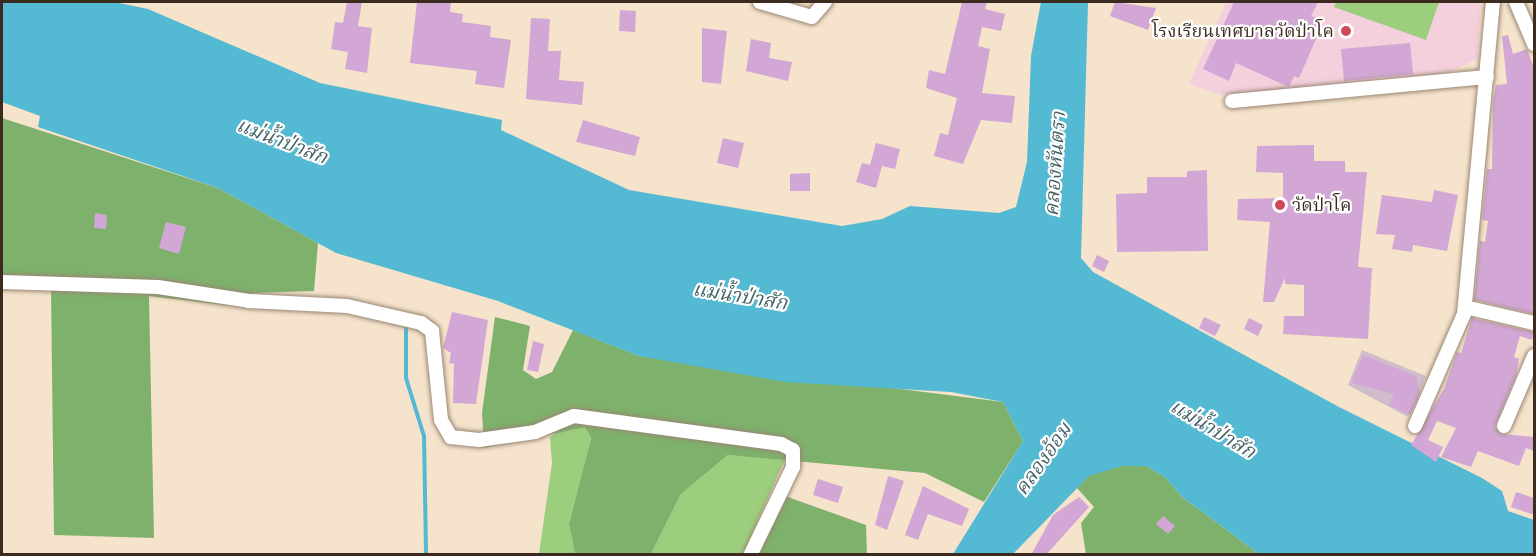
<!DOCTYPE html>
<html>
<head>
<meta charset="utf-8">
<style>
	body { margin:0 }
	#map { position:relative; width:1536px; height:556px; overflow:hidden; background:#f5e3cb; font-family:Alegreya,"Noto Serif Thai",serif }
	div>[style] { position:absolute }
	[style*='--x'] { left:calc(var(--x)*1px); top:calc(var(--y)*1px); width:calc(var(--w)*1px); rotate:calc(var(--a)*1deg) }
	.built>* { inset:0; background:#f4cfdc }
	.industrial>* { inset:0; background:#d0bdcc }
	.green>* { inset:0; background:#9dce7d }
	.forest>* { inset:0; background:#7eb16c }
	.water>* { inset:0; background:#54b9d2 }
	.stream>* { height:4px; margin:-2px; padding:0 2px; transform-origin:2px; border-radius:2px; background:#54b9d2 }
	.building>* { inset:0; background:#d2a7d5 }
	.roads { filter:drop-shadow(0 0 2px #988674) drop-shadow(0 0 2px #988674) }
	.street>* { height:14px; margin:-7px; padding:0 7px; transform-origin:7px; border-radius:7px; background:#fff }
	.dots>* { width:16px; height:16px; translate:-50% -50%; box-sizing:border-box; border:3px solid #fff; border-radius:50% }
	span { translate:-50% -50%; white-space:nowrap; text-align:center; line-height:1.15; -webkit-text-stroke:4.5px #fff; paint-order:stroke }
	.poi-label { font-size:18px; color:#3b2a1e }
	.right { translate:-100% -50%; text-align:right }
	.left { translate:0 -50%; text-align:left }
	.water-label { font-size:20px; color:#456366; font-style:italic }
	.frame { position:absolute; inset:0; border:3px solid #3b2a1e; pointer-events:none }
</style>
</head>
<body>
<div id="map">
	<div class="built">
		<i style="clip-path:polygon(1226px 2px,1481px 2px,1477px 59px,1447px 73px,1221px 95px,1189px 84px)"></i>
	</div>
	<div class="industrial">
		<i style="clip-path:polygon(1362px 350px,1426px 376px,1408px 417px,1348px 385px)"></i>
	</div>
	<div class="green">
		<i style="clip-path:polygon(1336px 2px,1439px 2px,1426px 40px,1334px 7px)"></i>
		<i style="clip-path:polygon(566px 427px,585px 427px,591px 438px,569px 524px,575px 554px,539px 554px,552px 463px,550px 437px)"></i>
		<i style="clip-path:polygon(728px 455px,786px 457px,743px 554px,651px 554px,681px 494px)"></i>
	</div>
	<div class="forest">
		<i style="clip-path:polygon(2px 118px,218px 188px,318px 243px,314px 291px,253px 293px,251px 308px,149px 296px,154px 538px,54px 535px,51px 288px,2px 286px)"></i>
		<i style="clip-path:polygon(495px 317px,530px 326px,523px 370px,536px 379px,552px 372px,573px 330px,639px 356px,1003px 402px,1023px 441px,984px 502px,925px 473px,728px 455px,681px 494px,651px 554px,575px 554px,569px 524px,591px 438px,585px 427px,484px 448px,482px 413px)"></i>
		<i style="clip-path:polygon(1122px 466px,1146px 466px,1165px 477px,1181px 496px,1259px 554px,1086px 554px,1081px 523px,1094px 507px,1077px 488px,1089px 475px)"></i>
		<i style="clip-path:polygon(785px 496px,866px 525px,867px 554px,755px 554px)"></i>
	</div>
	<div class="water">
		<i style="clip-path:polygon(2px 2px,114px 2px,148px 9px,320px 83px,502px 120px,501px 130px,629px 190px,842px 226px,882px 219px,910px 206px,999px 213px,1016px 207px,1027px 162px,1031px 56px,1041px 2px,1088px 2px,1081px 258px,1093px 272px,1339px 407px,1482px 478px,1502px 491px,1508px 511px,1534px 520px,1534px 554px,1259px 554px,1181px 496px,1165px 477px,1146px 466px,1122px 466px,1089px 476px,1013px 554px,953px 554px,1023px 441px,1003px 402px,951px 392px,785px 382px,639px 356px,498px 301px,336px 253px,218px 188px,38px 127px,40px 116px,2px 102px)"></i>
	</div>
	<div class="stream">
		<i style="--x:406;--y:329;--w:49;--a:90"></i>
		<i style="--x:406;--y:378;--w:61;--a:72.8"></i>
		<i style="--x:424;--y:436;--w:118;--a:89"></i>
	</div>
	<div class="building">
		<i style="clip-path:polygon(347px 2px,362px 2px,358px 26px,372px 28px,367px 73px,345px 69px,348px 52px,331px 49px,335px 22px,343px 23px)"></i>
		<i style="clip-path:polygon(417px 2px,451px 2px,450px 12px,463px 14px,462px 22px,491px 26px,490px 37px,511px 40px,504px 88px,475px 84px,477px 71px,410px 63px)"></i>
		<i style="clip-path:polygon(962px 2px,987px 2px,985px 9px,1005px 14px,1001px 31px,982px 27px,978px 46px,990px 49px,982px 93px,1015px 96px,1012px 123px,981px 120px,963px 164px,934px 156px,940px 133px,948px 135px,957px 98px,926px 88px,929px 70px,945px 74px)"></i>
		<i style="clip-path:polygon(1115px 2px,1156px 8px,1148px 30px,1110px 16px)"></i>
		<i style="clip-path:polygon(1234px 2px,1318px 2px,1311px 16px,1320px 19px,1315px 30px,1319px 32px,1299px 78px,1294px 76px,1289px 87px,1236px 63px,1229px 81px,1203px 69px)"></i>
		<i style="clip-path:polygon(620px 10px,636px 11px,635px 32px,619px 31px)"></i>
		<i style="clip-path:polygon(531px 18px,550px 19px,548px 51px,561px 51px,559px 80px,584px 82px,582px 105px,526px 99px)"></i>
		<i style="clip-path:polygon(702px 28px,727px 31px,721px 84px,702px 82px)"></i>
		<i style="clip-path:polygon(1508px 35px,1513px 54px,1527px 49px,1534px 68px,1534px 314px,1474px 300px,1480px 241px,1485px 242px,1488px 221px,1482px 220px,1487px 169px,1492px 169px,1493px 102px,1496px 85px,1507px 84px,1502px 36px)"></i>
		<i style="clip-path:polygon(751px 39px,771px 43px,769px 58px,792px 62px,788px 81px,746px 71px)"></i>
		<i style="clip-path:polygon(1410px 43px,1413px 74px,1344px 81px,1341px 49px)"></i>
		<i style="clip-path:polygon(583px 120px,640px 137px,635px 156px,576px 142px)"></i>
		<i style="clip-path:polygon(723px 138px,744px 143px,738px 168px,717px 163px)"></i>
		<i style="clip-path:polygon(876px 143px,900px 149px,895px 169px,882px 166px,876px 188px,856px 182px,862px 163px,870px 165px)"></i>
		<i style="clip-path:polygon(1314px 145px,1314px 161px,1345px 161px,1345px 172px,1367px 172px,1358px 267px,1372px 268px,1368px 339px,1283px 334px,1284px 316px,1304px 316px,1304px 285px,1285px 284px,1285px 278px,1274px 302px,1263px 302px,1270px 222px,1237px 220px,1238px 199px,1283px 198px,1283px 173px,1256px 172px,1257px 146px)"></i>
		<i style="clip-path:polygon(1207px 170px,1208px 251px,1117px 252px,1116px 194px,1147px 193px,1147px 177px,1187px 177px,1187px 171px)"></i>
		<i style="clip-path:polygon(810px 173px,810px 191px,790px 191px,790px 174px)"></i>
		<i style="clip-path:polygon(1434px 190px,1458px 195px,1447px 251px,1413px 245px,1412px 252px,1392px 249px,1395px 235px,1376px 234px,1382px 195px,1432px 202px)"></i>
		<i style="clip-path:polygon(95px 213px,107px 215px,106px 229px,94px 228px)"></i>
		<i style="clip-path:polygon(166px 222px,186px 227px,179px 254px,159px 248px)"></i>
		<i style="clip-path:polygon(1097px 255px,1109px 261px,1104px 272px,1092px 266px)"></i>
		<i style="clip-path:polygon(452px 312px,488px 320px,476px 404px,453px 403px,454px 364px,449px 363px,451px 353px,443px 348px)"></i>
		<i style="clip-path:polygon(1204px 317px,1221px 325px,1215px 336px,1199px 328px)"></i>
		<i style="clip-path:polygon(1249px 318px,1263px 325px,1258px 336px,1244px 329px)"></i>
		<i style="clip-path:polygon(1472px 318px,1534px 332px,1532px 340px,1520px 336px,1514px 357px,1519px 359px,1516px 376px,1495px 426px,1501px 434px,1534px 437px,1534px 451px,1526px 448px,1519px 466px,1478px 451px,1471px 467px,1441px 457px,1456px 428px,1437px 421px,1428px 440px,1443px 447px,1436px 462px,1411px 445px,1444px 389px,1457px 352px,1461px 353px)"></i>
		<i style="clip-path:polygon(533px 341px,544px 344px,538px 372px,527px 370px)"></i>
		<i style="clip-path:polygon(1363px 355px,1416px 376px,1420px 393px,1410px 415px,1389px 405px,1394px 394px,1351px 383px)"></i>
		<i style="clip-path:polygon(888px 476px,904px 481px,887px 530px,875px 525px)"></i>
		<i style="clip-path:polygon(818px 479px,843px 487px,838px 503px,813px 495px)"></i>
		<i style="clip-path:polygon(923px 486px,969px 509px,962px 526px,928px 514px,918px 540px,905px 535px)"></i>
		<i style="clip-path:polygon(1516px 492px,1534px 498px,1534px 515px,1511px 507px)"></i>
		<i style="clip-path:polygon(1079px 497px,1089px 507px,1046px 555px,1031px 555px,1053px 515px)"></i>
		<i style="clip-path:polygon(1163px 516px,1175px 526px,1168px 534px,1156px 524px)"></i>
	</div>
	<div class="roads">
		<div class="street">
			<i style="--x:760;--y:2;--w:54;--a:16.1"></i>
			<i style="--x:812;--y:17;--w:20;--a:-49"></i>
			<i style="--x:1516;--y:2;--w:46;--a:66.8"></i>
			<i style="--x:1232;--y:101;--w:256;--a:-5.4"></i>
			<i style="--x:2;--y:282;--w:156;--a:1.8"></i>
			<i style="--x:158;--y:287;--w:92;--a:8.7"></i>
			<i style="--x:249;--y:301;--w:98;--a:2.9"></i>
			<i style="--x:347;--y:306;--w:76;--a:12.9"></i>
			<i style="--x:421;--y:323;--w:14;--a:36"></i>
			<i style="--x:432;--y:331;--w:89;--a:84.2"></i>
			<i style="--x:441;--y:420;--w:20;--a:60"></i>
			<i style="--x:451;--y:437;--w:28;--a:6"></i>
			<i style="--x:479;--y:440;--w:57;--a:-8.1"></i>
			<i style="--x:535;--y:432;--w:42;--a:-22.3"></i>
			<i style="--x:574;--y:416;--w:209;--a:7.7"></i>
			<i style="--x:781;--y:444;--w:13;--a:27"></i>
			<i style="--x:793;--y:450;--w:17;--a:90"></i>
			<i style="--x:793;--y:467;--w:97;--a:115.8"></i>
			<i style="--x:1465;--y:307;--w:71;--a:13.1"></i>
			<i style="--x:1415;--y:426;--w:122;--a:-66.4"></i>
			<i style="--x:1464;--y:314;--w:313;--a:-84.7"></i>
			<i style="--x:1504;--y:426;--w:76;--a:-66.8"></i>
		</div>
	</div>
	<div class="dots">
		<i style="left:1346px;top:31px;background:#d1495b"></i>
		<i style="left:1280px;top:205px;background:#d1495b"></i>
	</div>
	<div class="poi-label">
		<span class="right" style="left:1334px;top:31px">โรงเรียนเทศบาลวัดป่าโค</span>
		<span class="left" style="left:1292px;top:205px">วัดป่าโค</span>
	</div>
	<div class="water-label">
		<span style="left:282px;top:141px;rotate:21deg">แม่น้ำป่าสัก</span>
		<span style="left:1055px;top:164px;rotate:-86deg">คลองหันตรา</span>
		<span style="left:740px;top:296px;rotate:9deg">แม่น้ำป่าสัก</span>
		<span style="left:1213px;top:429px;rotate:31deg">แม่น้ำป่าสัก</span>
		<span style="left:1043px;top:459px;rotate:-55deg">คลองอ้อม</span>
	</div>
	<div class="frame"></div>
</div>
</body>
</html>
